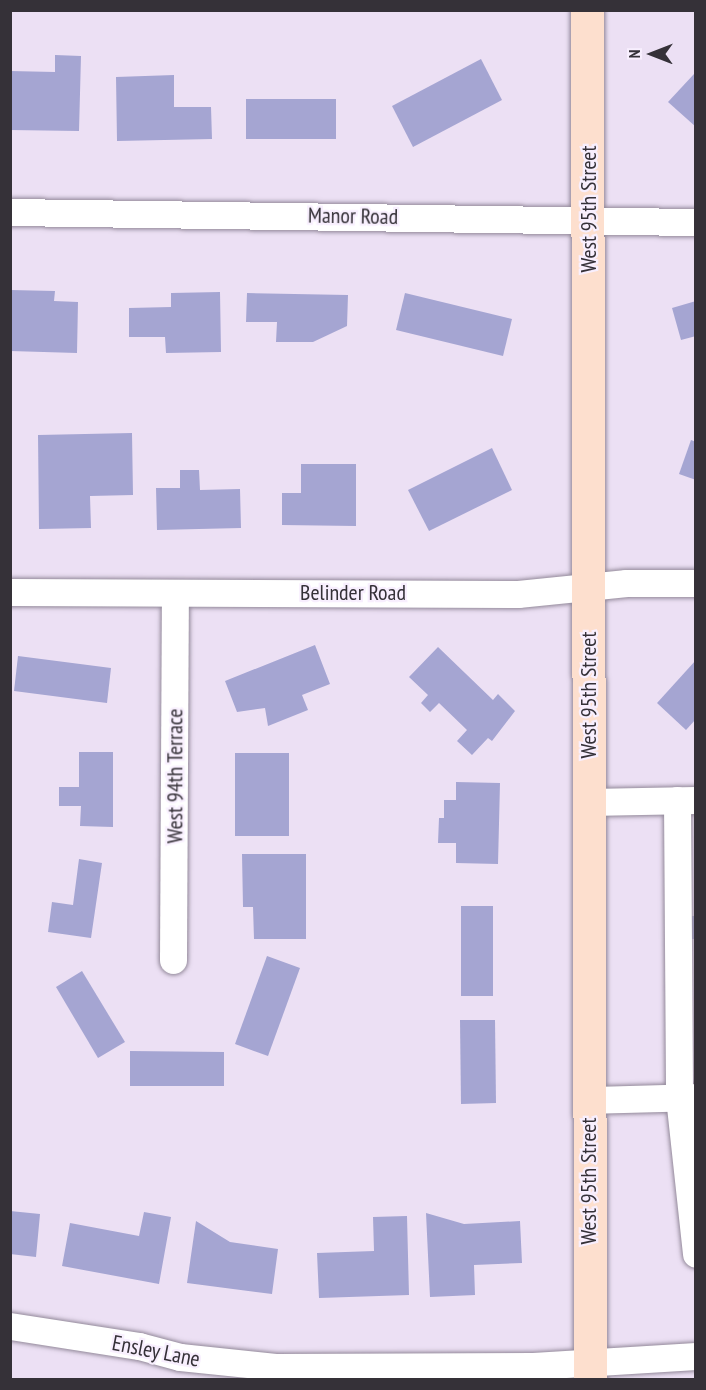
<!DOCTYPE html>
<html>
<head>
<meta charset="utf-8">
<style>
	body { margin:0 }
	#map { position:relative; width:706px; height:1390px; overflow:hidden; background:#ece0f4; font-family:"PT Sans Narrow",sans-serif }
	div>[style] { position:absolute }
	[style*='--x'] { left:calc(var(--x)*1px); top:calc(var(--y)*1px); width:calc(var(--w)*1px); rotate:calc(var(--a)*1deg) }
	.building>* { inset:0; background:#a5a5d2 }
	.roads { filter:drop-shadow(0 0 2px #93899a) drop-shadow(0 0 2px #93899a) }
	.minor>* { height:27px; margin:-13.5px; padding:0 13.5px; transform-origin:13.5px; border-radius:13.5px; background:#fff }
	.major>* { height:33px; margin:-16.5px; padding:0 16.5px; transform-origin:16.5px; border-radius:16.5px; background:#fddfce }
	span { translate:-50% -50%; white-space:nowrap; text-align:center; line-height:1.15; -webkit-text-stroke:4.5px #f8effe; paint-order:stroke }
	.street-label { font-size:22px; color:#353138 }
	.frame { position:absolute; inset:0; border:12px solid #353138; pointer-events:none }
	.north { position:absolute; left:622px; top:24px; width:60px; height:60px; -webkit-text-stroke:4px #f8effe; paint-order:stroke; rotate:270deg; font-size:16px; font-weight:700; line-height:24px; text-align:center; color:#353138 }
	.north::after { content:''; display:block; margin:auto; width:21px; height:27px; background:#353138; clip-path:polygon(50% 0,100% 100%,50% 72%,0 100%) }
</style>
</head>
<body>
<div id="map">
	<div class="building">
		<i style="clip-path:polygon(55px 55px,81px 56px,79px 131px,10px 130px,10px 71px,55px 72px)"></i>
		<i style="clip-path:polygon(481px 59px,502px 100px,413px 147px,392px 106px)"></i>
		<i style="clip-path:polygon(694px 74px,696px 76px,696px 127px,668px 102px)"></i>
		<i style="clip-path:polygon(174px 75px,174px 107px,211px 107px,212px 139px,117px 141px,116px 77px)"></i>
		<i style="clip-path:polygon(246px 99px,336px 99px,336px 139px,246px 139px)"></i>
		<i style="clip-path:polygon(10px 290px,55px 291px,54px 301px,78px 302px,77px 353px,10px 351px)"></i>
		<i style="clip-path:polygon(220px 292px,221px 352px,166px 353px,165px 337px,129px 337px,129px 308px,171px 307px,171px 293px)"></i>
		<i style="clip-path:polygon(247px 293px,348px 295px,347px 326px,313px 342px,276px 342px,277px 322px,246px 322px)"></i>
		<i style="clip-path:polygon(405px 293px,512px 319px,503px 356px,396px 330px)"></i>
		<i style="clip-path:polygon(696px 301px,696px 336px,681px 340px,672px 308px)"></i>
		<i style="clip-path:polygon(132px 433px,133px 495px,90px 496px,91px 528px,39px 529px,38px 435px)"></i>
		<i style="clip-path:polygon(691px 440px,696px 442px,696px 480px,679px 474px)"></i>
		<i style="clip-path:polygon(492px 448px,512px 490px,429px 531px,408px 490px)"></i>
		<i style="clip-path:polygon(301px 464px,356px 464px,356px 526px,282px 525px,282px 493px,301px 493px)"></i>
		<i style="clip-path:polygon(180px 470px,199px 470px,200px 490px,240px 489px,241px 528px,157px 530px,156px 488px,180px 488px)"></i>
		<i style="clip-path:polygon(315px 645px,330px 684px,302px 695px,308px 710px,268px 726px,265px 708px,237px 712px,225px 681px)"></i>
		<i style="clip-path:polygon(438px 647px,493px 700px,498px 694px,515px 711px,492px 741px,488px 738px,472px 755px,457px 741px,467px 730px,439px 703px,430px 712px,421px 703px,428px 695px,409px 677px)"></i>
		<i style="clip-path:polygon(18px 656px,111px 668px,107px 703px,14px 691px)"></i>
		<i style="clip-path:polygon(696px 660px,696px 719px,686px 730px,657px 703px)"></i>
		<i style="clip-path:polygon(79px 752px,113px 752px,113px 827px,80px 826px,81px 806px,59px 806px,59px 787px,79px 787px)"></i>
		<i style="clip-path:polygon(235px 753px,289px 753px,289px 836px,235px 836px)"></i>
		<i style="clip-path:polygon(456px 782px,500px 783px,498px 864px,456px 863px,456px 843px,438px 843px,439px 818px,444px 818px,444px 800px,456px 800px)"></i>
		<i style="clip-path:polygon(242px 854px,306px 854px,306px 939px,254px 939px,253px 907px,243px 907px)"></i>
		<i style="clip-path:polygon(79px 859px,102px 863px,91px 938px,48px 932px,52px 902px,73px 905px)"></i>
		<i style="clip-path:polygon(461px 906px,493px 906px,493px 996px,461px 996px)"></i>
		<i style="clip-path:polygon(690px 916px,696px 916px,696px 939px,690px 939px)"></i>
		<i style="clip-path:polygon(267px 956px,300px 968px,268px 1056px,235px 1044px)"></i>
		<i style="clip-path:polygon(82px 971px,125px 1042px,98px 1058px,56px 987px)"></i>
		<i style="clip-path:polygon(460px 1020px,495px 1020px,496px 1103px,461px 1104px)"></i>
		<i style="clip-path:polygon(130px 1051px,224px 1052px,224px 1086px,130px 1086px)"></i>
		<i style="clip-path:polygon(10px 1211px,40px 1214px,36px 1257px,10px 1254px)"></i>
		<i style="clip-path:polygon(144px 1212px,171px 1217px,159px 1284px,62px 1266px,70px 1223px,139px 1236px)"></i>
		<i style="clip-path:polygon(426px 1213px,464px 1224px,520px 1221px,522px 1263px,474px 1265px,475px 1295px,430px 1297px)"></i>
		<i style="clip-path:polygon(407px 1216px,409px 1295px,319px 1298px,317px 1253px,374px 1251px,373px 1217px)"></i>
		<i style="clip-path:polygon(196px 1221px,230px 1242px,278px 1249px,272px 1294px,187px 1283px)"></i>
	</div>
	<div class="roads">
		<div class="minor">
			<i style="--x:10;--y:212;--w:686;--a:0.84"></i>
			<i style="--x:10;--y:592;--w:508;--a:0.23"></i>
			<i style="--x:518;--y:594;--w:109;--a:-5.8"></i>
			<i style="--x:626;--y:583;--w:70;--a:0"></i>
			<i style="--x:677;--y:800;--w:297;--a:89.6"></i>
			<i style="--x:679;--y:1097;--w:158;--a:83.8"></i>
			<i style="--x:589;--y:802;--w:105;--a:-1.1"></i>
			<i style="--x:173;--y:960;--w:367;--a:-89.7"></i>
			<i style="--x:589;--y:1100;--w:107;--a:-1.6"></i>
			<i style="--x:10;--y:1326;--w:131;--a:8.8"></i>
			<i style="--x:139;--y:1346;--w:42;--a:15"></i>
			<i style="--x:180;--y:1357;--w:98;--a:5.9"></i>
			<i style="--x:277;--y:1367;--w:256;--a:-0.2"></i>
			<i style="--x:533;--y:1366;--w:163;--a:-3.5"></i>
		</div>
		<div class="major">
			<i style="--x:587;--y:10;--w:1370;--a:89.87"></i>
		</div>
	</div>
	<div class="street-label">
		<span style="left:589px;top:209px;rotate:-90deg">West 95th Street</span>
		<span style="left:353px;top:216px;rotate:1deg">Manor Road</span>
		<span style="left:353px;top:593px">Belinder Road</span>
		<span style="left:589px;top:695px;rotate:-90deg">West 95th Street</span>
		<span style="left:175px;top:776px;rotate:-90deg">West 94th Terrace</span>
		<span style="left:589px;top:1181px;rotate:-90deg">West 95th Street</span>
		<span style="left:156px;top:1351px;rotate:11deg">Ensley Lane</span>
	</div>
	<div class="frame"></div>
	<div class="north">N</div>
</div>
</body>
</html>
